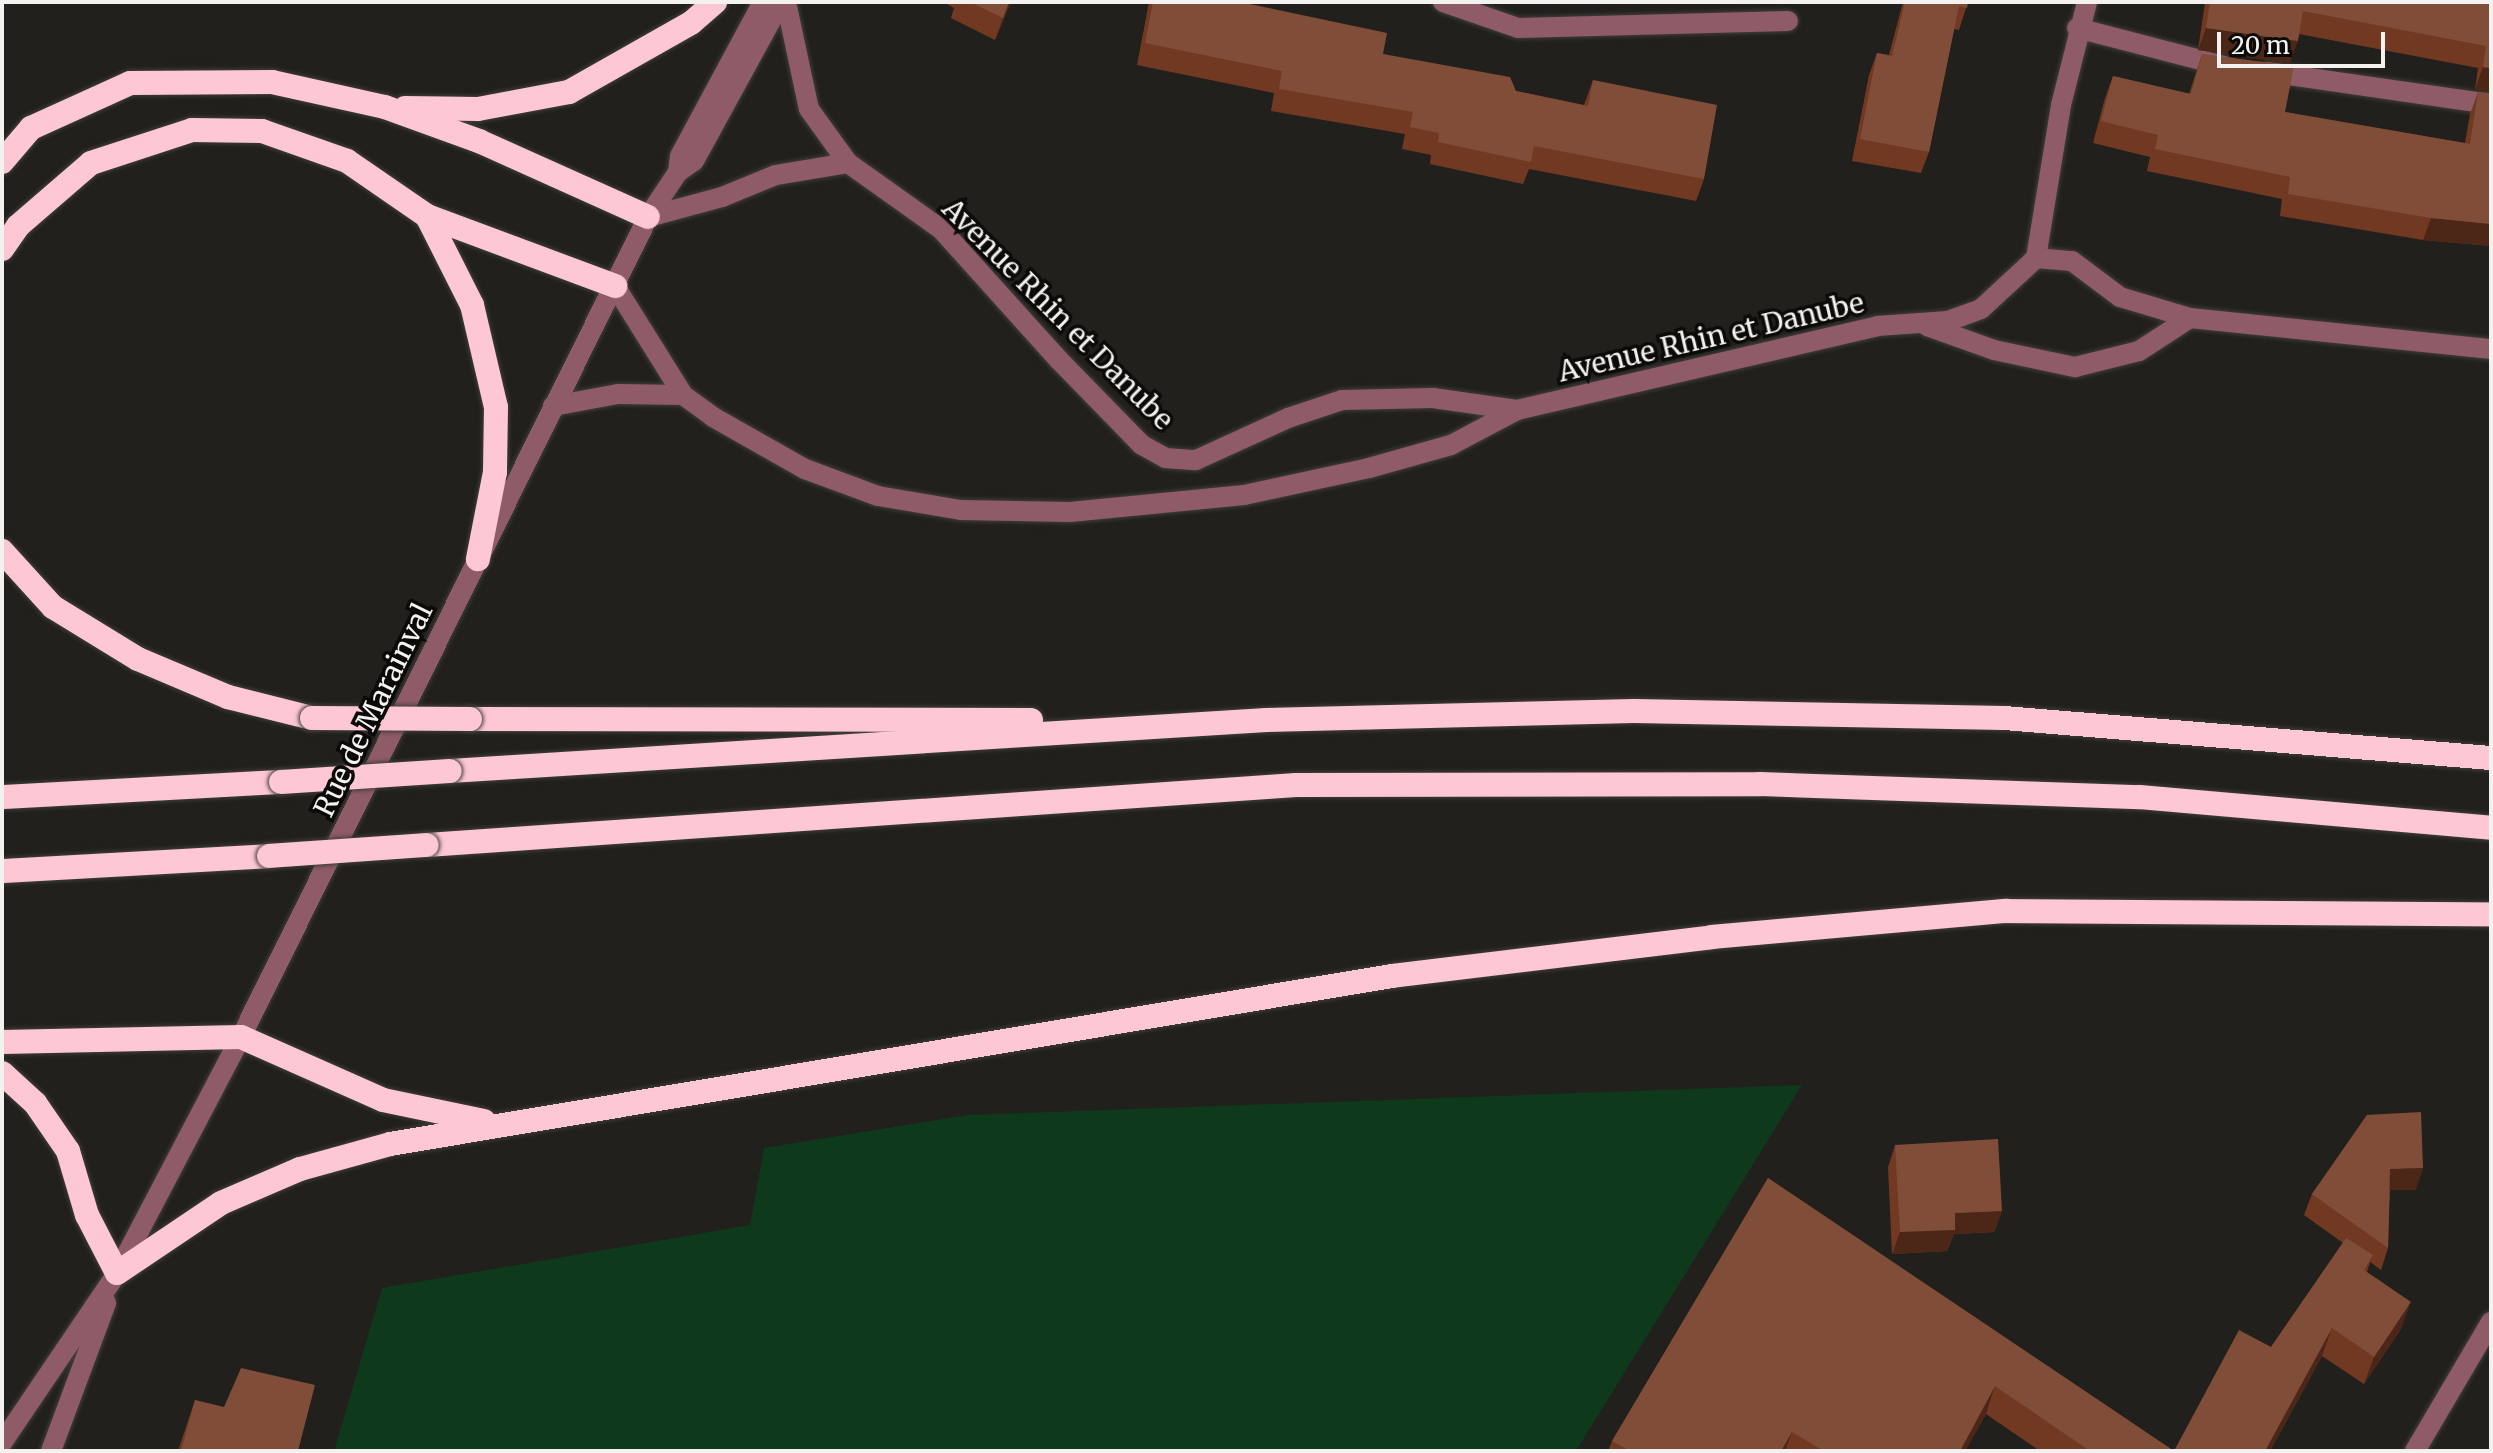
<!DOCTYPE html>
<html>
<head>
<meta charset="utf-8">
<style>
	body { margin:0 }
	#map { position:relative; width:2493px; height:1453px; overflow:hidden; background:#22201d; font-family:Merriweather,serif }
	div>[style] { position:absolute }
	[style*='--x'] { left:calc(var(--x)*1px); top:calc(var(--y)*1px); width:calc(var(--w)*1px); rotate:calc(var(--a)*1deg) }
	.green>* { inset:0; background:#0e391b }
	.roads { filter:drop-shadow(0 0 2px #3f3d3b) drop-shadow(0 0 2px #3f3d3b) }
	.street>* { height:20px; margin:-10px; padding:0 10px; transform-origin:10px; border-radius:10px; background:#8f5b67 }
	.highway>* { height:24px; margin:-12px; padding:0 12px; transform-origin:12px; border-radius:12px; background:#fdc8d3 }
	.bridges { filter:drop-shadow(0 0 2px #3f3d3b) drop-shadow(0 0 2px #3f3d3b) }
	.highway-bridge>* { height:24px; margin:-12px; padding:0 12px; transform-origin:12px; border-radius:12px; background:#fdc8d3 }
	.wall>* { inset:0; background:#723922 }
	.shaded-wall>* { inset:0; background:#4c2717 }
	.building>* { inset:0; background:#804d39 }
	span { translate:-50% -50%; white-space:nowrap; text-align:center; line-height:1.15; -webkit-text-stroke:7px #0b0a09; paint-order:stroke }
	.street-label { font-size:28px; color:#f3f2f0 }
	.frame { position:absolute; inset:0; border:4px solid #f3f2f0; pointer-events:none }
	.scale { position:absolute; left:2217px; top:32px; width:168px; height:36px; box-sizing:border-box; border:4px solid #f3f2f0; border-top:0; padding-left:10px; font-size:24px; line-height:28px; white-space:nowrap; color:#f3f2f0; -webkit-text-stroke:6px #0b0a09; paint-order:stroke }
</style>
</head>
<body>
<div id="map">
	<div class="green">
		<i style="clip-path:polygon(1802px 1085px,1576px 1451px,334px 1451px,382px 1288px,750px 1225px,764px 1148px,968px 1115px)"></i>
	</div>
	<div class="roads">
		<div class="street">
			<i style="--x:786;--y:2;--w:109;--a:77.9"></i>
			<i style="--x:809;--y:109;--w:67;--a:54.2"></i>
			<i style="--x:848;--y:163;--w:114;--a:35.4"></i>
			<i style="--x:941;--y:229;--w:176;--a:48"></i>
			<i style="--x:1059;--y:360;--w:119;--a:45.7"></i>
			<i style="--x:1142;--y:445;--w:26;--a:29"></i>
			<i style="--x:1165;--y:458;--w:31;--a:4"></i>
			<i style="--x:1196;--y:460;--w:101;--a:-24.5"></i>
			<i style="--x:1288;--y:418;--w:57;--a:-18.4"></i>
			<i style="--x:1342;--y:400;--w:91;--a:-1.3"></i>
			<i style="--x:1433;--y:398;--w:85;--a:8.1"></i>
			<i style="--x:1443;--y:2;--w:79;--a:19.1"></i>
			<i style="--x:1518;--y:28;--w:270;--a:-1.5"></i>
			<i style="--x:2077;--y:28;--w:152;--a:14.5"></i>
			<i style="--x:2268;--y:72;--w:225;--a:8.2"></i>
			<i style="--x:678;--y:172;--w:16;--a:-83"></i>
			<i style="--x:680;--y:156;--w:175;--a:-61.7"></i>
			<i style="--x:648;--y:217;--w:77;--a:-15.1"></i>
			<i style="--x:722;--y:197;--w:58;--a:-22.2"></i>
			<i style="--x:776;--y:175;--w:73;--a:-9.5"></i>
			<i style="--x:2036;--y:258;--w:155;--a:-80.7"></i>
			<i style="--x:2061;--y:105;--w:106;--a:-75.8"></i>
			<i style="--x:615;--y:286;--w:128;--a:58"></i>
			<i style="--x:683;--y:395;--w:37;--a:36"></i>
			<i style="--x:713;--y:417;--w:106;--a:29.5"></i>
			<i style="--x:805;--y:469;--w:78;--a:20.3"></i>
			<i style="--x:878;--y:496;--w:84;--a:9.6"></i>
			<i style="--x:961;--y:510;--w:109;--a:1.1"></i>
			<i style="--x:1070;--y:512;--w:175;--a:-5.6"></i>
			<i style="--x:1244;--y:495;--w:128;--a:-12.2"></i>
			<i style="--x:1369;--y:468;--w:85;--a:-15.7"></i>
			<i style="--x:1451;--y:445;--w:75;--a:-27.9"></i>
			<i style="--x:1517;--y:410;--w:370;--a:-13.1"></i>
			<i style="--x:1877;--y:326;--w:71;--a:-4"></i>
			<i style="--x:1948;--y:321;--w:35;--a:-20"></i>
			<i style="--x:1981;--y:309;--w:75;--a:-42.8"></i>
			<i style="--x:2036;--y:258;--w:36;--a:5"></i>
			<i style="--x:2072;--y:261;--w:60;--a:36.9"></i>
			<i style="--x:2120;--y:297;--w:73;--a:16.7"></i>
			<i style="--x:2190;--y:318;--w:303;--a:5.9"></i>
			<i style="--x:1927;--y:326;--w:71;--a:19.7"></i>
			<i style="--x:1994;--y:350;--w:83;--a:11.9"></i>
			<i style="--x:2075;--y:367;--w:66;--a:-14"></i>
			<i style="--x:2139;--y:351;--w:61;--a:-32.9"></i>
			<i style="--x:553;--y:406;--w:66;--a:-10.5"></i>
			<i style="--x:618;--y:394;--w:65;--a:0.9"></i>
			<i style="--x:2;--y:1443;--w:205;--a:-55.9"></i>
			<i style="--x:117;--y:1273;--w:267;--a:-62.3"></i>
			<i style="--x:241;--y:1037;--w:915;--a:-63.6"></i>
			<i style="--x:648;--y:217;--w:54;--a:-56.3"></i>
			<i style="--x:678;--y:172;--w:19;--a:-35"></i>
			<i style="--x:694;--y:161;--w:181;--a:-61.3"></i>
			<i style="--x:51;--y:1451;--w:158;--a:-69.6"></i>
			<i style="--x:2415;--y:1451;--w:150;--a:-59.5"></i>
		</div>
		<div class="highway">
			<i style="--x:405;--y:108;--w:73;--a:0.8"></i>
			<i style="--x:478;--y:109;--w:93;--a:-10.6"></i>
			<i style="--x:569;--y:92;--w:140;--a:-29.5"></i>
			<i style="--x:691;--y:23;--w:32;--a:-41"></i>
			<i style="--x:2;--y:162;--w:45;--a:-49.5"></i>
			<i style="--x:31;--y:128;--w:109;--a:-24.4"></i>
			<i style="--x:130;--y:83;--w:142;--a:-0.4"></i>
			<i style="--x:272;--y:82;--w:116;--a:12.5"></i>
			<i style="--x:385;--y:107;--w:100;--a:19.9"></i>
			<i style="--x:479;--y:141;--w:185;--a:24.2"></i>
			<i style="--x:427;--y:216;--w:100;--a:63.2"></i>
			<i style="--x:472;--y:305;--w:105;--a:76.8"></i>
			<i style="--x:496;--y:407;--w:65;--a:90.9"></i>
			<i style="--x:495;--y:472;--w:89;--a:101.1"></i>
			<i style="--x:2;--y:249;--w:28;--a:-55"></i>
			<i style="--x:18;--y:226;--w:96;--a:-40.8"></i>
			<i style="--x:91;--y:163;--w:106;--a:-18.1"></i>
			<i style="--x:192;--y:130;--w:70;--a:0.8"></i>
			<i style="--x:262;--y:131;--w:90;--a:19.4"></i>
			<i style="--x:347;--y:161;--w:97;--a:34.5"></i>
			<i style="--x:427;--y:216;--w:201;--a:20.4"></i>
			<i style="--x:2;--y:551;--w:76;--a:47.7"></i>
			<i style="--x:53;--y:607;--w:100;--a:31.5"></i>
			<i style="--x:138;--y:659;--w:98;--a:22.9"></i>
			<i style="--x:228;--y:697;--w:87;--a:14"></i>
			<i style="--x:470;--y:719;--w:561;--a:0.1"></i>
			<i style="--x:450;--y:771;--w:818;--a:-3.58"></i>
			<i style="--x:1266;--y:720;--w:368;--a:-1.4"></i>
			<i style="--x:1634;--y:711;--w:370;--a:1.1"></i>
			<i style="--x:2004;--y:718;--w:489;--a:4.7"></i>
			<i style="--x:2;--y:797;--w:279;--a:-3.1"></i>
			<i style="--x:427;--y:845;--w:871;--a:-3.95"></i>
			<i style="--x:1296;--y:785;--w:464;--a:-0.1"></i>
			<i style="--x:1760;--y:784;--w:380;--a:2"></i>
			<i style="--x:2140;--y:797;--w:352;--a:5"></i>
			<i style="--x:2;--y:871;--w:267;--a:-3.2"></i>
			<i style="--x:2;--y:1042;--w:239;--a:-1.2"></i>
			<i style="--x:241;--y:1037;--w:155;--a:23.9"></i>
			<i style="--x:383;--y:1100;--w:103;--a:11.7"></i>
			<i style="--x:2;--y:1073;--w:45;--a:42.3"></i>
			<i style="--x:35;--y:1103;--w:58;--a:55.5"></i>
			<i style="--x:68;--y:1151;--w:67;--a:73.5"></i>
			<i style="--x:87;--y:1215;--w:65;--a:62.7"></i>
			<i style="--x:117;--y:1273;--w:125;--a:-33.9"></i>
			<i style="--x:221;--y:1203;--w:86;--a:-23.3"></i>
			<i style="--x:300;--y:1169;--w:93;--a:-15.5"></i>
			<i style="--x:390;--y:1144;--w:1016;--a:-9.52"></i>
			<i style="--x:1392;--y:976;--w:322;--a:-6.9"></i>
			<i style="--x:1712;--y:937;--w:295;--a:-5.1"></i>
			<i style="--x:2006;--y:911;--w:485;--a:0.4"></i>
		</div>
	</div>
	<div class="bridges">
		<div class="highway-bridge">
			<i style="--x:312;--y:718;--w:158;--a:0.4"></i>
			<i style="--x:281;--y:782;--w:169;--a:-3.7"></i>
			<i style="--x:269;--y:856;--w:158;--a:-4"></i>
		</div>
	</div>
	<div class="wall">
		<i style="clip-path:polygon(943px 2px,1011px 2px,995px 40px,951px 18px,954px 8px)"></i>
		<i style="clip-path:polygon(1149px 2px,1245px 2px,1245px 3px,1383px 54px,1516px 91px,1584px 105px,1593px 80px,1704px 179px,1696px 201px,1529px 169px,1523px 184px,1430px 164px,1431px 155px,1402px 149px,1405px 134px,1271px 111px,1274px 93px,1137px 65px)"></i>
		<i style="clip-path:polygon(1903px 2px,1968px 2px,1959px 30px,1954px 29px,1929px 152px,1921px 173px,1852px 161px,1869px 75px,1877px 53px,1889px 55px)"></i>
		<i style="clip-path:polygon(2200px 2px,2491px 2px,2491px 91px,2475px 89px,2478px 68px,2299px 34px,2290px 63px,2198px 50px,2205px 3px)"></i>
		<i style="clip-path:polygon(2202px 54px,2285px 112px,2465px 143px,2470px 114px,2478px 92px,2491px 246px,2423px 240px,2280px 216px,2282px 199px,2147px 171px,2150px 157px,2093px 143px,2105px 98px,2113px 76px,2189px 94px)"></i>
		<i style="clip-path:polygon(2367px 1115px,2416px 1190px,2390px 1190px,2388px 1248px,2381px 1270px,2370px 1262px,2367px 1272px,2401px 1329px,2364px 1384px,2322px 1356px,2270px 1451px,2040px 1451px,1986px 1414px,1965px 1451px,1608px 1451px,1612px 1441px,1768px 1178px,2174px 1451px,2271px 1347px,2343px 1243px,2304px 1215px,2312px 1194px)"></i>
		<i style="clip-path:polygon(1895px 1145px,2002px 1211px,1994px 1232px,1954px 1234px,1947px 1251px,1892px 1254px,1888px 1167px)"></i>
		<i style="clip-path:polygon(195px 1400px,298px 1451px,178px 1451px)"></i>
	</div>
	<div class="shaded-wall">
		<i style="clip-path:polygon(1009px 2px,1011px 2px,995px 40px,1003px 18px)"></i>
		<i style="clip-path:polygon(2206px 28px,2298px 41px,2290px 63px,2198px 50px)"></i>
		<i style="clip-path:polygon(2483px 67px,2491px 68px,2491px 91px,2475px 89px)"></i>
		<i style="clip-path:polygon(2431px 218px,2491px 224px,2491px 246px,2423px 240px)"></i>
		<i style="clip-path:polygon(2423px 1168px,2416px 1190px,2383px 1190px,2390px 1169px)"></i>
		<i style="clip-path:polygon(2002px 1211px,1994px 1232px,1954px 1234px,1947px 1251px,1892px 1254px,1900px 1232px,1955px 1213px)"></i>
		<i style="clip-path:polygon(2411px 1302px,2401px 1329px,2364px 1384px,2374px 1357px)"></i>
		<i style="clip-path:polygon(2332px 1328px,2322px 1356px,2270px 1451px,2265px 1451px)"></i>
		<i style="clip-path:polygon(1995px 1386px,1986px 1414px,1965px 1451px,1960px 1451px)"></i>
		<i style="clip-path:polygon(1792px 1432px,1785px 1451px,1781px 1451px)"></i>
	</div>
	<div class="building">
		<i style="clip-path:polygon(970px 2px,1009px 2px,1003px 18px)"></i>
		<i style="clip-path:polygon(1153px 2px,1245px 2px,1245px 3px,1387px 33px,1383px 54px,1510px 77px,1516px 91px,1588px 106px,1593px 80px,1717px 105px,1704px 179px,1534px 146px,1531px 162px,1438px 142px,1439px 133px,1410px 127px,1413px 112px,1279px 89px,1282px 71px,1145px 43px)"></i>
		<i style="clip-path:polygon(1905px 2px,1968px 2px,1967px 8px,1959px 6px,1929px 152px,1860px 139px,1877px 53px,1892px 56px)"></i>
		<i style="clip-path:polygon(2210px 2px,2491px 2px,2491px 68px,2483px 67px,2486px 46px,2303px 11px,2298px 41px,2206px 28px)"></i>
		<i style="clip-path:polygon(2202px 54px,2294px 66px,2285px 112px,2470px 144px,2478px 92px,2491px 93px,2491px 224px,2431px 218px,2288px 194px,2290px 177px,2155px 149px,2158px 135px,2101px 121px,2113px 76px,2191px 94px)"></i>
		<i style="clip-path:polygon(2421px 1112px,2423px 1168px,2390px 1169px,2388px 1248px,2312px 1194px,2367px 1115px)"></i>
		<i style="clip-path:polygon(1998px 1139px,2002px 1211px,1955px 1213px,1955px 1230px,1900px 1232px,1895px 1145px)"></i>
		<i style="clip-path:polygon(1768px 1178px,2174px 1451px,2239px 1330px,2271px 1347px,2346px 1238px,2373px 1255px,2364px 1270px,2411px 1302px,2374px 1357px,2332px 1328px,2265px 1451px,2090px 1451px,1995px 1386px,1960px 1451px,1824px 1451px,1792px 1432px,1781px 1451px,1630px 1451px,1612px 1441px)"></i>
		<i style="clip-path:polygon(241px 1368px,315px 1385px,298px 1451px,181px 1451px,195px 1400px,224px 1407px)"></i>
	</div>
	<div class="street-label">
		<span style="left:1058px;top:314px;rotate:45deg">Avenue Rhin et Danube</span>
		<span style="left:1711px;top:337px;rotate:-13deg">Avenue Rhin et Danube</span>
		<span style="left:373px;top:710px;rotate:-64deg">Rue de Marainval</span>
	</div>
	<div class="frame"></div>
	<div class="scale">20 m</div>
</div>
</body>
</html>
